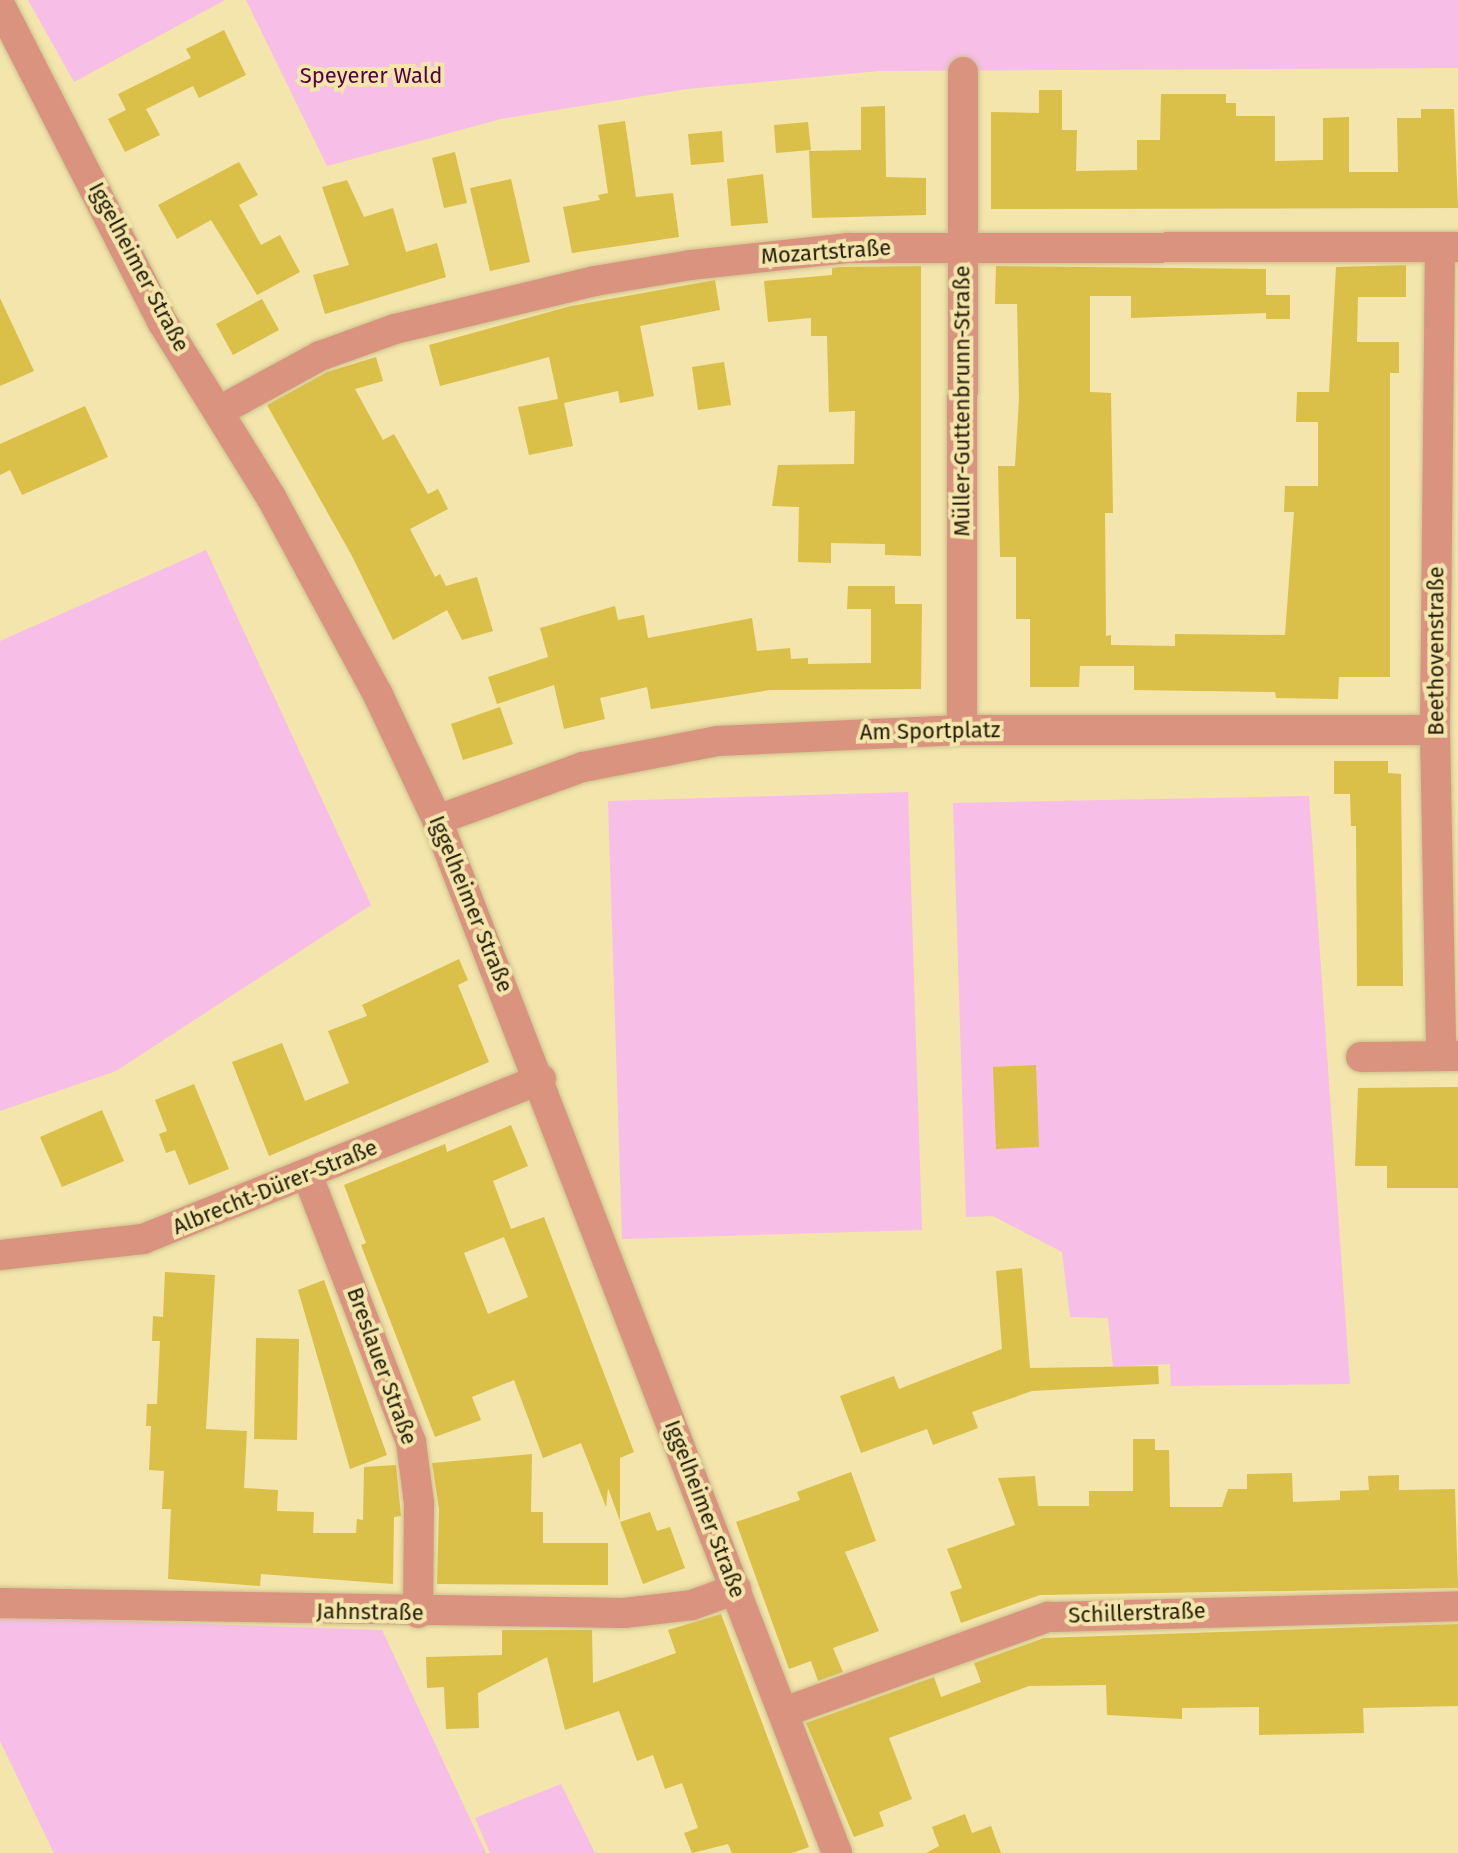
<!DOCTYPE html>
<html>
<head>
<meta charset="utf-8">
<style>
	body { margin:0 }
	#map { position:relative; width:1458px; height:1853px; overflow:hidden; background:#f3e5ac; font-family:"Fira Sans",sans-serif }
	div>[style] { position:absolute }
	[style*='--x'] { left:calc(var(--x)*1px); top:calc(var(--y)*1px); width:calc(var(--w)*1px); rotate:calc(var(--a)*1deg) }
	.green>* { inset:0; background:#f7bee8 }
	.building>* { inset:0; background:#dabf48 }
	.roads { filter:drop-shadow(0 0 2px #cdc18e) drop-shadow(0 0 2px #cdc18e) }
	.minor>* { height:30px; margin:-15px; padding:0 15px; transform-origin:15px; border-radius:15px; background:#d9937f }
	span { translate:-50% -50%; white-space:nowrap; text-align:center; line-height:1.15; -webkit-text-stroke:8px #f3e5ac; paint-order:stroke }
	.park-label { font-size:22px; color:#530047 }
	.street-label { font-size:22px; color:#221c06 }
</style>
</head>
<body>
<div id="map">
	<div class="green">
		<i style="clip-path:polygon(28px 0,225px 0,74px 82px)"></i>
		<i style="clip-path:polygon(246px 0,1458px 0,1458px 68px,879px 71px,687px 89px,501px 119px,327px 166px)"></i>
		<i style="clip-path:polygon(206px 550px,371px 905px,116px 1071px,0 1111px,0 641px)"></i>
		<i style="clip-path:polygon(908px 792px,922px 1230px,622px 1239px,608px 801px)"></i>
		<i style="clip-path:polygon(1309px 796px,1350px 1384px,1171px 1386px,1170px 1364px,1113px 1367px,1108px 1318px,1070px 1317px,1062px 1252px,993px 1216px,966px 1217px,953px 803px)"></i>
		<i style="clip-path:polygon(0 1617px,382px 1630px,486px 1853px,54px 1853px,0 1741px)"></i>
		<i style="clip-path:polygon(561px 1784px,595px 1853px,490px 1853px,475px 1818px)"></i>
	</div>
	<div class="building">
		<i style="clip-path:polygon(224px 30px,246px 75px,199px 98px,193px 86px,146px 109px,160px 135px,125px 152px,108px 119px,126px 110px,118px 94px,191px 58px,186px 49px)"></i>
		<i style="clip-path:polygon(1039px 90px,1062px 90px,1062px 130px,1077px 130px,1076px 171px,1137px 170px,1137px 140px,1160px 140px,1161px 94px,1226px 94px,1226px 103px,1236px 103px,1236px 116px,1275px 116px,1275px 161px,1323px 160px,1323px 118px,1349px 117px,1349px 172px,1398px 172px,1397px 118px,1421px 118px,1421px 109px,1454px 109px,1458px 208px,991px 209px,991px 112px,1039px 113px)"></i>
		<i style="clip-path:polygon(885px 106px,886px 177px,926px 178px,926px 215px,812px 218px,809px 151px,861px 150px,861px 107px)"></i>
		<i style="clip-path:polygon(625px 121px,636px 197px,673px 193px,679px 237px,572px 253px,563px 207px,600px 200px,598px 195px,608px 193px,598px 125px)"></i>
		<i style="clip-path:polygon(808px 122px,811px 150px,776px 153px,774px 125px)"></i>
		<i style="clip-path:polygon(722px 131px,724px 162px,691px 165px,688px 134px)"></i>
		<i style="clip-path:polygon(455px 152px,467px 203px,444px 208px,432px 158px)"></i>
		<i style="clip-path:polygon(239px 162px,258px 195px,239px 205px,261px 245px,280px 235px,300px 272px,257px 295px,211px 220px,177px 239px,158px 205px)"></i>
		<i style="clip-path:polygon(763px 174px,768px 223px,731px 226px,727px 179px)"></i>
		<i style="clip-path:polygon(511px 179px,530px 262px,490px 271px,470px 188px)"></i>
		<i style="clip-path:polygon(347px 180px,364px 217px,393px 208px,406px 252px,437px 243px,446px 277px,325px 314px,313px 275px,349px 265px,322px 187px)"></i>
		<i style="clip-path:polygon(1406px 265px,1406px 297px,1358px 297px,1357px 342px,1399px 342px,1399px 373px,1390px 373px,1390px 677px,1339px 677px,1338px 699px,1276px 698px,1275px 692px,1134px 690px,1134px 666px,1080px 666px,1079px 687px,1030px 687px,1030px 619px,1016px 619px,1016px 557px,1000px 557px,998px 466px,1015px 466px,1019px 399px,1017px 304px,995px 304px,996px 266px,1266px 269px,1266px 295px,1290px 295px,1290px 319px,1266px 319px,1266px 313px,1131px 318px,1131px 296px,1090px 296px,1090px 392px,1111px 393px,1113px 513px,1105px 513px,1106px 636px,1111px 635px,1111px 645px,1175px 646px,1175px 634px,1285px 635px,1294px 512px,1284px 512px,1285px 486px,1318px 486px,1318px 422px,1296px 422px,1297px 392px,1329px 392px,1336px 267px)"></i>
		<i style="clip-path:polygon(921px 266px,921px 556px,885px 555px,885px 544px,831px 543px,831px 563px,798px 562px,799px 507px,772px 506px,778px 465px,854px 464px,855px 411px,829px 412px,827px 336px,811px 336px,811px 318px,768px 322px,764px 281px,832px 275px,832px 268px,838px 267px)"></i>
		<i style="clip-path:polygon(715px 280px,720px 310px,640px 326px,654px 396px,620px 403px,618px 391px,564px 403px,573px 446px,529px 455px,518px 407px,558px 399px,549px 357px,440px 386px,429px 345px,571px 306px)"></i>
		<i style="clip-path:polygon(0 298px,34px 371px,0 386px)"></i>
		<i style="clip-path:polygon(262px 299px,279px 330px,233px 355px,216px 324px)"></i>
		<i style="clip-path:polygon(376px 357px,383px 381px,355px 389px,383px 440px,394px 434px,428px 494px,438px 489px,448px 509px,410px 529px,435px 577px,440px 574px,446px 586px,477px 577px,493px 631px,462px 640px,447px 610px,393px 640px,352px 556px,267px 405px,327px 372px)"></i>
		<i style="clip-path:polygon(724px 362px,731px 405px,698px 410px,692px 367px)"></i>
		<i style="clip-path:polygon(85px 406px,108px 457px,22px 495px,10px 470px,0 475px,0 444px)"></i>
		<i style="clip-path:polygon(848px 586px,895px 586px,895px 604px,922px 604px,921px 689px,770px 690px,651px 709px,647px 687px,600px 698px,605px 719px,564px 729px,554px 685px,497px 704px,488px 677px,548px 657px,540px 628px,615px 606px,618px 620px,644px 615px,648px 638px,752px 618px,757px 651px,790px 648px,791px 659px,808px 658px,808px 664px,871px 663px,871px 609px,847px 609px)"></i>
		<i style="clip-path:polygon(500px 707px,513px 744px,463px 760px,451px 724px)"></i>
		<i style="clip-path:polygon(1334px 761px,1388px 761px,1388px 773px,1401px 774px,1403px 986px,1357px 986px,1356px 826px,1351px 826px,1350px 794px,1334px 794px)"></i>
		<i style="clip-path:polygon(459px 959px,468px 980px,458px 985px,489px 1062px,269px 1156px,232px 1062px,282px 1043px,305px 1101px,349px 1083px,328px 1031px,367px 1016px,362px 1005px)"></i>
		<i style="clip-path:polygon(1036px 1065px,1039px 1147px,996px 1149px,993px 1067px)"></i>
		<i style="clip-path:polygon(194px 1084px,229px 1169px,189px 1185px,175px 1150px,166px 1153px,159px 1134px,167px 1131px,155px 1100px)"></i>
		<i style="clip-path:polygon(1458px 1087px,1458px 1188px,1387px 1188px,1387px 1166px,1355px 1166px,1358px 1088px)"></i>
		<i style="clip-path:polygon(102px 1110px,124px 1161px,62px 1187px,40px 1137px)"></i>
		<i style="clip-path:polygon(evenodd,511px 1125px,528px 1166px,493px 1181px,511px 1229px,544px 1217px,634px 1452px,620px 1458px,620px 1521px,608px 1488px,606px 1507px,581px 1443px,543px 1458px,514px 1380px,472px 1397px,481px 1420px,435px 1437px,361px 1245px,366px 1243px,344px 1185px,445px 1144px,447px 1152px,511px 1125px,504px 1237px,528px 1297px,488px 1314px,464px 1253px,504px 1237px)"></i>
		<i style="clip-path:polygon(1022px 1268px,1030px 1368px,1158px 1366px,1159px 1384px,1032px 1391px,972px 1412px,978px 1428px,933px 1445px,927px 1429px,861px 1453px,840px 1396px,894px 1376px,899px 1389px,1002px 1349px,996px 1271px)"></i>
		<i style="clip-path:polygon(165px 1272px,215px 1275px,206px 1429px,247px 1431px,244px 1488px,278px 1490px,277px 1511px,314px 1512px,313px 1533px,356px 1533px,357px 1519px,363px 1520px,364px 1467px,396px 1465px,401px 1516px,394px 1517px,393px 1584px,261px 1574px,260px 1586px,168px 1579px,171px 1509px,162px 1509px,164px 1471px,149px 1470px,151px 1426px,146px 1426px,147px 1404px,157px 1404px,160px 1341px,152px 1341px,153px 1316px,163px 1317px)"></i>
		<i style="clip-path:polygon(324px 1280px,387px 1455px,350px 1469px,298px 1290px)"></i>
		<i style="clip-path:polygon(256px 1338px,299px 1339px,297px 1440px,254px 1439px)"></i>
		<i style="clip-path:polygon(1133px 1439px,1155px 1439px,1155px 1450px,1169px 1450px,1170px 1507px,1222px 1507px,1228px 1489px,1247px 1489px,1247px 1474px,1292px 1473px,1293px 1502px,1340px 1500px,1340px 1491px,1369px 1490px,1368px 1476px,1399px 1475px,1399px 1490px,1455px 1489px,1458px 1588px,1040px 1595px,961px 1623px,950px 1592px,962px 1588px,947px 1549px,1015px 1525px,998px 1478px,1035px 1476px,1038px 1506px,1089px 1506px,1089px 1491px,1133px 1491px)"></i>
		<i style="clip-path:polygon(532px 1454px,531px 1512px,543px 1512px,543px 1543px,608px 1543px,608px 1585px,437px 1584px,439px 1509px,432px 1463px)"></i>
		<i style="clip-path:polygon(851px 1472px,876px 1541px,845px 1552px,879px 1631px,833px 1648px,843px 1672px,818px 1681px,811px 1661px,789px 1669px,736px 1522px,800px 1500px,797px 1492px)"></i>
		<i style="clip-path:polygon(650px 1512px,657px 1531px,670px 1527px,685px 1568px,643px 1584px,620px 1522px)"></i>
		<i style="clip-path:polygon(721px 1614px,809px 1847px,792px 1853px,732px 1853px,728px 1844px,692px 1853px,684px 1833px,698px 1828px,682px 1783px,665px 1789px,653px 1755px,637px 1761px,619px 1711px,565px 1730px,547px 1657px,478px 1693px,479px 1728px,446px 1729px,444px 1687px,427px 1688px,426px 1657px,502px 1655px,502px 1630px,592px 1630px,593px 1683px,676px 1653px,668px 1630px)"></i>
		<i style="clip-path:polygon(1458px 1624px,1458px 1706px,1363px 1708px,1364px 1733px,1259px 1735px,1259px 1707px,1182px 1708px,1182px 1719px,1107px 1715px,1106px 1685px,1029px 1686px,889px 1738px,912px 1799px,879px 1812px,884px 1826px,854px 1837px,806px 1723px,934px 1677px,941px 1697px,981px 1682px,974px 1663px,1044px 1638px)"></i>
		<i style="clip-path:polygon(965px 1814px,972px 1833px,991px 1826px,1001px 1853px,926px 1853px,939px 1846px,932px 1827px)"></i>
	</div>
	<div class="roads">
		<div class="minor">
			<i style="--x:0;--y:5;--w:357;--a:62.9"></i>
			<i style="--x:163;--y:323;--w:205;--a:58.2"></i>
			<i style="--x:271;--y:497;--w:225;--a:61.6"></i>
			<i style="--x:378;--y:695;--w:138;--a:64.7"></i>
			<i style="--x:437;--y:820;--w:1108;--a:68.83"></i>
			<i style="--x:1440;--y:247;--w:483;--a:90.6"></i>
			<i style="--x:1435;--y:730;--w:326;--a:88.9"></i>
			<i style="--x:221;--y:410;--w:113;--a:-28.6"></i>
			<i style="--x:320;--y:356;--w:80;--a:-19.8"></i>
			<i style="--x:395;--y:329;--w:206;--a:-13.5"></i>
			<i style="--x:595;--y:281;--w:97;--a:-9.5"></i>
			<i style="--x:691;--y:265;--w:158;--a:-6.2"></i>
			<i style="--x:848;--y:248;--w:610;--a:-0.09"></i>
			<i style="--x:962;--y:730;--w:658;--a:-89.91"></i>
			<i style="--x:437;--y:820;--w:155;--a:-20"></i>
			<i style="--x:583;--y:767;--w:137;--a:-10.9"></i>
			<i style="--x:718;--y:741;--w:244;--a:-2.6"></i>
			<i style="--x:962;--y:730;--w:473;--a:0"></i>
			<i style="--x:1361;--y:1057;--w:97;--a:-0.6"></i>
			<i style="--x:307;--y:1174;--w:287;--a:68.8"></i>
			<i style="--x:411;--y:1442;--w:62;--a:82.5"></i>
			<i style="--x:419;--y:1503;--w:110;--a:90.5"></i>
			<i style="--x:0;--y:1255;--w:144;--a:-6.4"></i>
			<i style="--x:143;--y:1239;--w:429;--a:-21.9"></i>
			<i style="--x:0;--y:1603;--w:624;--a:0.92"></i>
			<i style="--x:624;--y:1613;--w:68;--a:-6.7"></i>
			<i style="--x:692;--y:1605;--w:47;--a:-20"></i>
			<i style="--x:784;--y:1712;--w:281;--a:-19.8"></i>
			<i style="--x:1048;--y:1617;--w:410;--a:-1.5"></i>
		</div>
	</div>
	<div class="park-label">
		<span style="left:371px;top:76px">Speyerer Wald</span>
	</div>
	<div class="street-label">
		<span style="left:826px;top:252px;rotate:-4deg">Mozartstraße</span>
		<span style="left:139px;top:267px;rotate:62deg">Iggelheimer Straße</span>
		<span style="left:962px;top:401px;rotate:-90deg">Müller-Guttenbrunn-Straße</span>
		<span style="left:1436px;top:651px;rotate:-90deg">Beethovenstraße</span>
		<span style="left:930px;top:731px;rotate:-1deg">Am Sportplatz</span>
		<span style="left:471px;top:904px;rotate:68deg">Iggelheimer Straße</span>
		<span style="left:275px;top:1187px;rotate:-22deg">Albrecht-Dürer-Straße</span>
		<span style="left:382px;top:1366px;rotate:70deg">Breslauer Straße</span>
		<span style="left:705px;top:1509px;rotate:69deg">Iggelheimer Straße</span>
		<span style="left:370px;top:1612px;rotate:1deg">Jahnstraße</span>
		<span style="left:1137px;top:1613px;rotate:-2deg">Schillerstraße</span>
	</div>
</div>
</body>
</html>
